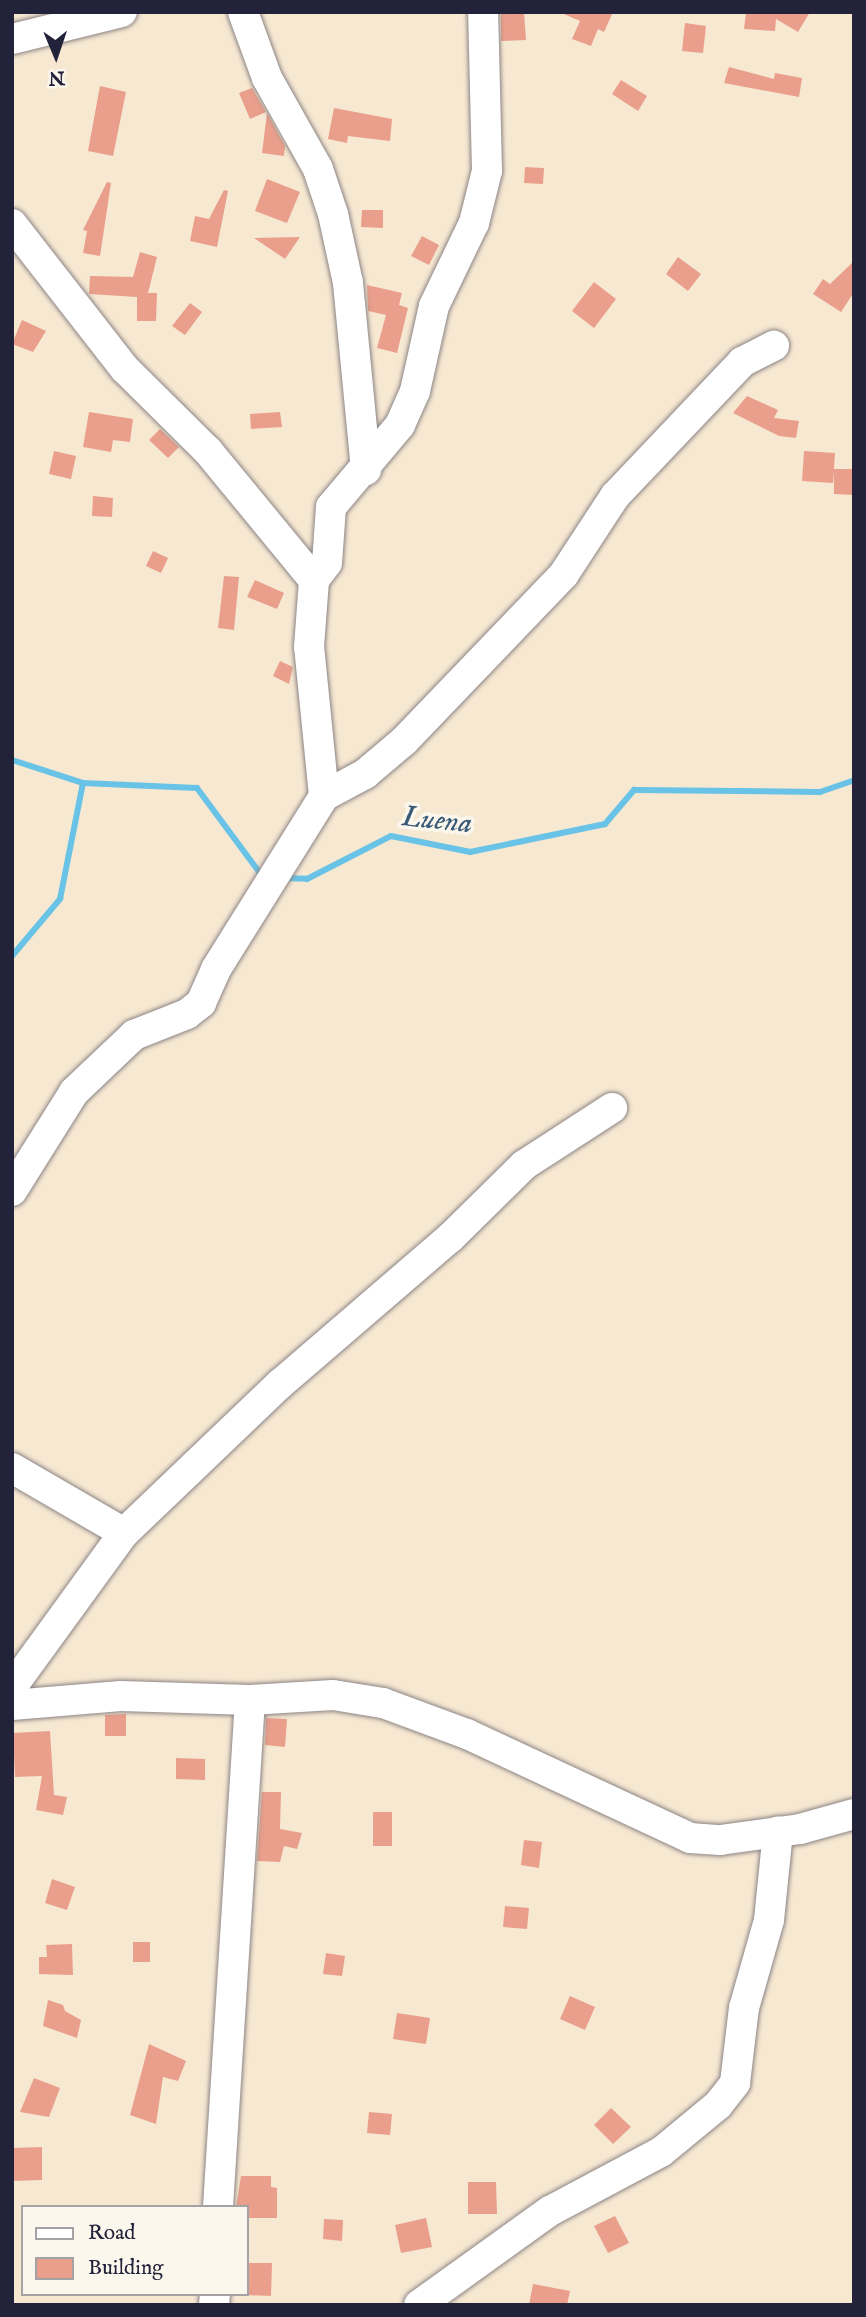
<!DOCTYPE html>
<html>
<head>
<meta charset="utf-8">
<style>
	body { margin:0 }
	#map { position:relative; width:866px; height:2317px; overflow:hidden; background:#f7e8d2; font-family:"IM FELL English",serif }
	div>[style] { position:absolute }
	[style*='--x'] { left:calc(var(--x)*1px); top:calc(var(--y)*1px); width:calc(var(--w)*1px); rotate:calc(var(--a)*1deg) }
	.stream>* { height:6px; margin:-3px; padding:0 3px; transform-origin:3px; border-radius:3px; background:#69c3e7 }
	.building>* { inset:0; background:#e99f8c }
	.roads { filter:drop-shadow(0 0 2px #8c8586) drop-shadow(0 0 2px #8c8586) }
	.minor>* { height:30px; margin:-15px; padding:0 15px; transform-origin:15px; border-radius:15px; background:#fff }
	span { translate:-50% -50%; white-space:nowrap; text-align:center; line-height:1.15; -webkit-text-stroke:7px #fbf7ec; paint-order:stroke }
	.water-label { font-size:30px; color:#3b5a77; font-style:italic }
	.frame { position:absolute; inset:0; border:14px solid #22223b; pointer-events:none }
	.legend { position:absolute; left:21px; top:2205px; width:228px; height:91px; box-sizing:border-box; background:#fbf7ec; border:2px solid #a4a2a5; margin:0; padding:9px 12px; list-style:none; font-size:21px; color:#22223b }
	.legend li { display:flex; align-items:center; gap:14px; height:35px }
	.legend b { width:35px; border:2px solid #a4a2a5 }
	.north { position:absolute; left:21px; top:21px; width:70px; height:70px; -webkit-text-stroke:5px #fbf7ec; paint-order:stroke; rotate:178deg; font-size:19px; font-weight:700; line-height:28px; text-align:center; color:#22223b }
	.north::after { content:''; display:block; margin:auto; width:24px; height:32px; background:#22223b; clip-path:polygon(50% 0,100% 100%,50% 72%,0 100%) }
</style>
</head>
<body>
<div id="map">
	<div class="stream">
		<i style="--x:12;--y:760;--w:75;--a:17.9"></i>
		<i style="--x:83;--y:783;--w:114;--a:2.5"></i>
		<i style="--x:197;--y:788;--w:109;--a:53.5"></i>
		<i style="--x:283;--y:878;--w:24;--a:2"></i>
		<i style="--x:307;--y:879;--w:94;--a:-27.1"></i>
		<i style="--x:391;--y:836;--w:81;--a:11.4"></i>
		<i style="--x:470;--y:852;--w:138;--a:-11.7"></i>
		<i style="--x:605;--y:824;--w:45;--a:-49.5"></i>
		<i style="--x:634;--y:790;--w:186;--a:0.6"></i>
		<i style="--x:820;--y:792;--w:36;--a:-19"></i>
		<i style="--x:12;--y:956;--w:75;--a:-49.9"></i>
		<i style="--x:60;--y:899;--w:118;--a:-78.8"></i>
	</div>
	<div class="building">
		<i style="clip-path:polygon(501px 12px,524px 12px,526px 40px,501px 41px)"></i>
		<i style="clip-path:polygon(559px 12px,613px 12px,604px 32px,598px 29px,591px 46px,572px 39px,580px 21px)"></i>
		<i style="clip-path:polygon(746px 12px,810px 12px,798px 32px,776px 19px,775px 31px,744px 29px)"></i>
		<i style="clip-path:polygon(685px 23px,706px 26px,703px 53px,682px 51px)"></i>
		<i style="clip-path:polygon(729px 67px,774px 79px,775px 73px,802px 78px,799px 97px,724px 83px)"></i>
		<i style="clip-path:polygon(621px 80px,647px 96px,638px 111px,612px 94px)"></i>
		<i style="clip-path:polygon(100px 86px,126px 92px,113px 156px,88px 151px)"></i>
		<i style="clip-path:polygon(252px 88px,266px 112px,250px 119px,239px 93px)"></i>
		<i style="clip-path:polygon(334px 108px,392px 119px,390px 141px,348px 136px,347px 143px,328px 139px)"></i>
		<i style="clip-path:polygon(267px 113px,285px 146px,284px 156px,262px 153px)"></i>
		<i style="clip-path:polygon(525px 167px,544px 168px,543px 184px,524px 183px)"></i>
		<i style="clip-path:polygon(267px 179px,300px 192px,287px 223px,255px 211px)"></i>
		<i style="clip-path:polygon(107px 182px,111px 183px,100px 256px,83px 253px,87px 231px,83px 230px)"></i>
		<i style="clip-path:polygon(224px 190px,228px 191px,217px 247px,190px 241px,195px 216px,209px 219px)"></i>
		<i style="clip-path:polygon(362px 210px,383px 210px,383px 228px,361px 227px)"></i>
		<i style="clip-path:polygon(422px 236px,439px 245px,429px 265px,411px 256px)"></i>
		<i style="clip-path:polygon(300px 237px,285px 259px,254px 238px)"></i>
		<i style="clip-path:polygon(140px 252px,157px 257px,148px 293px,157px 293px,156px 321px,137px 321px,137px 297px,89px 294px,90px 276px,133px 277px)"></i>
		<i style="clip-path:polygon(678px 257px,701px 274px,688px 291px,666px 274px)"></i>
		<i style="clip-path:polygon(854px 261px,854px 292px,841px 312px,813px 294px,823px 279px,830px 284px)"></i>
		<i style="clip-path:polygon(594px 282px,616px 299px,594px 328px,572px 311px)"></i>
		<i style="clip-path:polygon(367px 285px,402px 293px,399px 305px,408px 308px,397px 353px,377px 348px,386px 315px,368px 311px)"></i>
		<i style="clip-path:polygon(190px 303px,202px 312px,185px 335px,172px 326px)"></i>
		<i style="clip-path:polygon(22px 320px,46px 331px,33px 352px,12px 344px)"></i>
		<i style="clip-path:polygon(747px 396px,778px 410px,774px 418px,799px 421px,796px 438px,779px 436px,733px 413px)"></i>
		<i style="clip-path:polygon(89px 412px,133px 419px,130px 442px,113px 440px,111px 452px,83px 447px)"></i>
		<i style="clip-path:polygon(280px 412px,282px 427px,251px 429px,250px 414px)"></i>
		<i style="clip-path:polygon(160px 429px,179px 447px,168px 458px,149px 440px)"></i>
		<i style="clip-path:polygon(54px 451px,76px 456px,71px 479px,49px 474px)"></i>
		<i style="clip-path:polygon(804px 451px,835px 453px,834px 469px,854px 469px,854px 495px,834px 494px,834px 472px,833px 483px,802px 481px)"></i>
		<i style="clip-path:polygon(93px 496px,113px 498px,112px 517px,92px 516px)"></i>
		<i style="clip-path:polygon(153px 551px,168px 558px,161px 573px,146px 566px)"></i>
		<i style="clip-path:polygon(224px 576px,239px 577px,234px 630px,218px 628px)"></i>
		<i style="clip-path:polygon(255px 580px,284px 593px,277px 609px,247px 597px)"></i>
		<i style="clip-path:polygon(280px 661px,293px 667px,289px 684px,273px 676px)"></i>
		<i style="clip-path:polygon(126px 1714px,126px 1736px,105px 1736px,105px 1715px)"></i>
		<i style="clip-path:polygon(266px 1718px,287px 1719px,285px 1747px,265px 1745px)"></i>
		<i style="clip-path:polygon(50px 1731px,54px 1795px,67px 1797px,63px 1815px,36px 1810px,42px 1776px,15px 1777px,13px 1733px)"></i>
		<i style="clip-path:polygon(176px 1758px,205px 1759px,205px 1780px,176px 1779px)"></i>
		<i style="clip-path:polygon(262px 1792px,281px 1792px,280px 1829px,302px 1833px,297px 1849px,284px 1846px,280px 1862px,257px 1861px)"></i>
		<i style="clip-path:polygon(373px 1812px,392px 1812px,392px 1846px,373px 1846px)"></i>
		<i style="clip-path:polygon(524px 1840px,542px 1842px,539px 1868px,521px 1865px)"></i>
		<i style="clip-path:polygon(52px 1879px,75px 1887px,67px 1910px,45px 1903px)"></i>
		<i style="clip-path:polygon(505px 1906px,529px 1908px,527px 1929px,503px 1927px)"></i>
		<i style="clip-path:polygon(133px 1942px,150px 1942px,150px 1962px,133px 1962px)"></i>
		<i style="clip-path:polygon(72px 1944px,73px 1975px,39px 1974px,39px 1957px,47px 1957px,46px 1945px)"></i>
		<i style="clip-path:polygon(326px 1953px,345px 1956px,342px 1976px,323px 1974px)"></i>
		<i style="clip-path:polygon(570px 1996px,595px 2007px,585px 2030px,560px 2019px)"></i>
		<i style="clip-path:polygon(48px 2000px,63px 2005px,65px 2011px,81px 2020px,77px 2038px,43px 2026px)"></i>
		<i style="clip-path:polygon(397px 2013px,430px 2018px,426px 2044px,393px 2039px)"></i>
		<i style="clip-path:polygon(149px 2044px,186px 2061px,178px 2081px,163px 2077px,156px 2124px,130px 2115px)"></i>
		<i style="clip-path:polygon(34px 2078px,60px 2088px,49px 2117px,20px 2112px)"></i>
		<i style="clip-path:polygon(611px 2108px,631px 2127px,613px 2144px,594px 2125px)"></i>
		<i style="clip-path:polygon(369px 2112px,392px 2114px,390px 2135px,367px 2133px)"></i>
		<i style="clip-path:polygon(42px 2147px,42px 2180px,12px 2181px,12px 2148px)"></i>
		<i style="clip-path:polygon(241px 2176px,271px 2176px,271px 2187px,277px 2188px,277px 2218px,247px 2218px,247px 2207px,236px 2207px)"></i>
		<i style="clip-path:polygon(468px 2182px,496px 2182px,497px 2214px,468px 2214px)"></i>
		<i style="clip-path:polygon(615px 2216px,629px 2243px,608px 2253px,594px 2226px)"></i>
		<i style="clip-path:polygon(426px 2218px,432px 2247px,401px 2253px,395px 2225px)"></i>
		<i style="clip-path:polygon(324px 2219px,343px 2220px,342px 2241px,323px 2239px)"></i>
		<i style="clip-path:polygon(247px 2263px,272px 2263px,271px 2296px,247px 2295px)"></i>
		<i style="clip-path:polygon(533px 2284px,570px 2291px,567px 2305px,529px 2305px)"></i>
	</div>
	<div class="roads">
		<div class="minor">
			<i style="--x:243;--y:12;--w:70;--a:70"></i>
			<i style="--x:267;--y:78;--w:104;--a:60.7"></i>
			<i style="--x:318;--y:169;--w:47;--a:71.6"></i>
			<i style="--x:333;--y:214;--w:71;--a:77.7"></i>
			<i style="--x:348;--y:283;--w:188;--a:84.5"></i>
			<i style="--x:12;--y:39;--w:113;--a:-13.8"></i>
			<i style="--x:12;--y:224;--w:184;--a:52.1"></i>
			<i style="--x:125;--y:369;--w:117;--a:44.7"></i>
			<i style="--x:208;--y:451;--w:167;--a:50.6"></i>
			<i style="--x:324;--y:796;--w:150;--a:-95.7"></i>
			<i style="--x:309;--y:647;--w:67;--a:-85.7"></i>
			<i style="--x:314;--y:580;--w:21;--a:-53"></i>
			<i style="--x:327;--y:563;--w:56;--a:-85.9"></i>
			<i style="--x:331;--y:507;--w:107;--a:-49.9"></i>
			<i style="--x:400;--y:425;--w:37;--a:-66"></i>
			<i style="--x:415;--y:391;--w:87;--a:-77.4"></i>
			<i style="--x:434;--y:306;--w:92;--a:-64.3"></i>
			<i style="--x:474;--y:223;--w:54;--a:-76"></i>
			<i style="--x:487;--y:171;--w:159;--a:-91.4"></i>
			<i style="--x:12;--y:1191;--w:117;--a:-57.9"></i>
			<i style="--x:74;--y:1092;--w:83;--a:-43.5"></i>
			<i style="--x:134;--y:1035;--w:57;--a:-21.6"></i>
			<i style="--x:187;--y:1014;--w:18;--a:-38"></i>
			<i style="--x:201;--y:1003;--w:37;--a:-66"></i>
			<i style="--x:216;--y:969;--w:204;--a:-58"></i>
			<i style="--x:324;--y:796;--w:47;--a:-28.2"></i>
			<i style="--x:365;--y:774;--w:51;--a:-40.2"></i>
			<i style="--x:404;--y:741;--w:231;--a:-46.2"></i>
			<i style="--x:564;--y:574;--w:93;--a:-56.8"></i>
			<i style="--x:615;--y:496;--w:185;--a:-46.5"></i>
			<i style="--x:742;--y:362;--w:36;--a:-27"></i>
			<i style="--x:12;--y:1468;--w:129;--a:30.1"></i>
			<i style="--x:12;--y:1687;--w:190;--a:-54"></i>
			<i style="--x:124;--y:1533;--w:216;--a:-43.7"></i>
			<i style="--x:280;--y:1384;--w:224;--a:-40.7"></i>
			<i style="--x:450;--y:1238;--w:104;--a:-44.6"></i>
			<i style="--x:524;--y:1165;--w:105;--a:-32.9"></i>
			<i style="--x:12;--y:1705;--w:109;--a:-4.7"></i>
			<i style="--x:121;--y:1696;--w:129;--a:1.8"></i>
			<i style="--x:250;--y:1700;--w:83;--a:-3.4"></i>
			<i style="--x:333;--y:1695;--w:51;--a:9.1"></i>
			<i style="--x:383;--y:1703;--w:90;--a:20.3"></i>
			<i style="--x:467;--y:1734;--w:246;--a:25"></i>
			<i style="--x:690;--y:1838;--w:30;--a:4"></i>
			<i style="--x:720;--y:1840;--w:81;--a:-7.8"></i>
			<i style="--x:800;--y:1829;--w:56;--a:-15.5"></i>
			<i style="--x:218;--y:2207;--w:508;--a:-86.39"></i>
			<i style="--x:214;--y:2305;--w:11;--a:-85"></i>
			<i style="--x:419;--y:2305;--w:161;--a:-35.7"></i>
			<i style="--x:550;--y:2211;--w:126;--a:-28"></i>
			<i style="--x:661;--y:2152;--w:74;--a:-39.5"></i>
			<i style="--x:718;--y:2105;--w:28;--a:-52"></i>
			<i style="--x:735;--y:2083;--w:76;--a:-83.2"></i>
			<i style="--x:744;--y:2008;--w:91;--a:-74.1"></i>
			<i style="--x:769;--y:1920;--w:89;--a:-84.2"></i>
		</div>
	</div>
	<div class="water-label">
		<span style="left:437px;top:821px;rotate:6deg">Luena</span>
	</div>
	<div class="frame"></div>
	<ul class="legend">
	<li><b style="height:9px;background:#fff"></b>Road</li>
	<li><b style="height:19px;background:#e99f8c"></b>Building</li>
	</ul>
	<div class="north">N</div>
</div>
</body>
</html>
